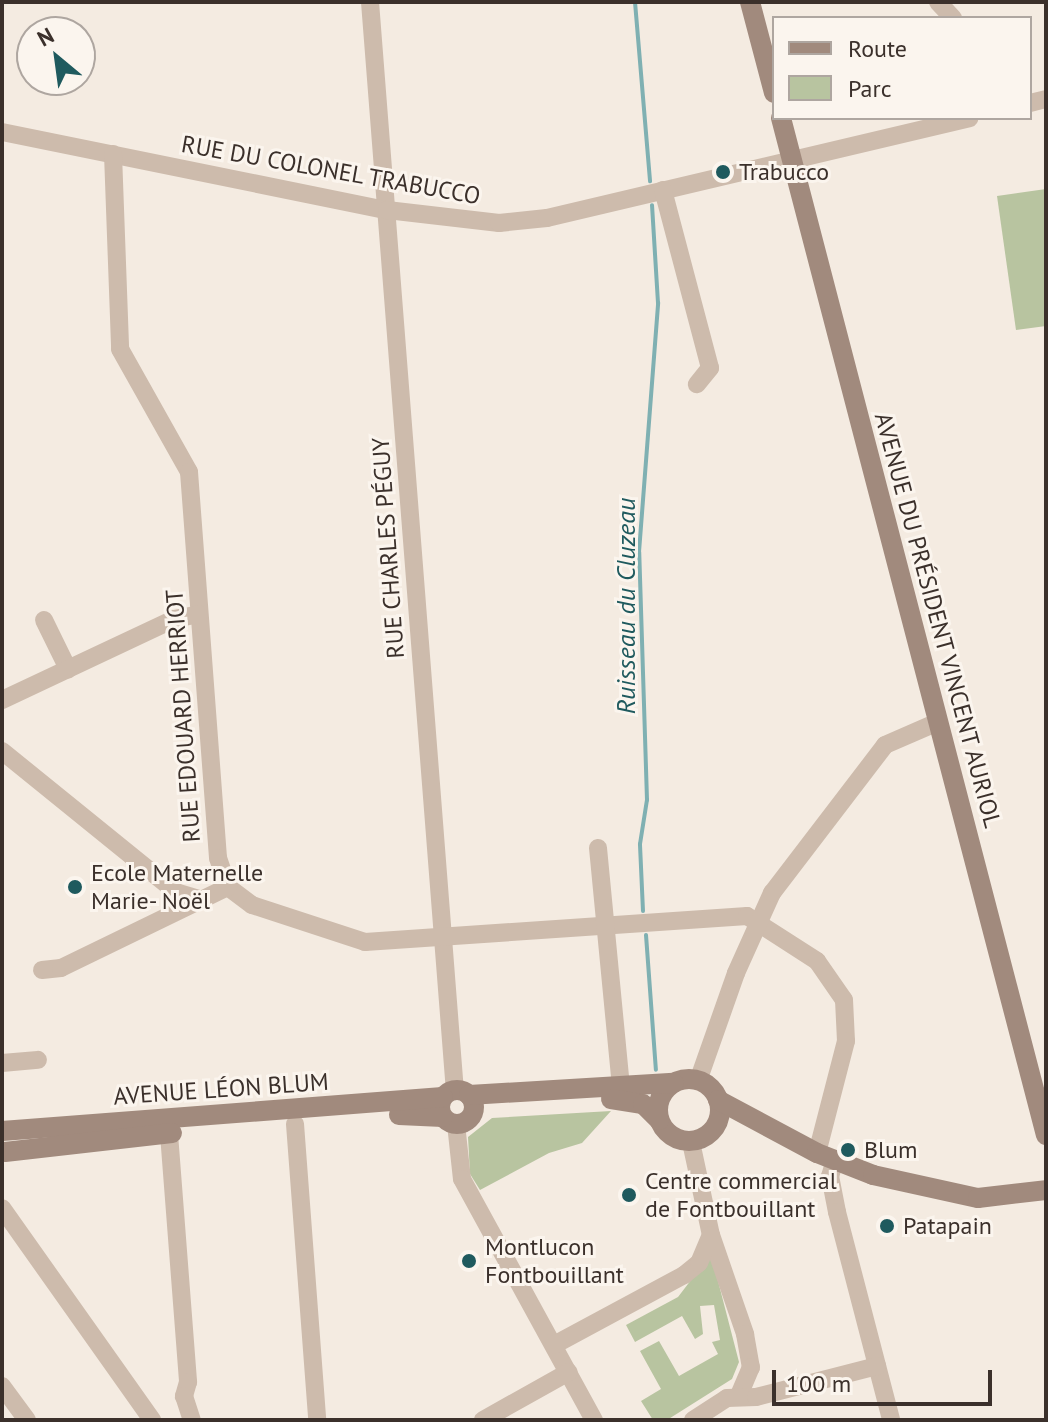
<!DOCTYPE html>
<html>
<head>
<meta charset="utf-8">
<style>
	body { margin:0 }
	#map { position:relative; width:1048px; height:1422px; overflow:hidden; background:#f4ebe1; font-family:"PT Sans",sans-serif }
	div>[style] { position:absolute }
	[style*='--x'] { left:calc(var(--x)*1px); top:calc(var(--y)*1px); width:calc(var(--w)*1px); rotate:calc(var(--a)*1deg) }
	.green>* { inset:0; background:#b8c4a0 }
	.stream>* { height:4px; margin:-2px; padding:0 2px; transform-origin:2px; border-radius:2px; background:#7fb0b2 }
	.street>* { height:18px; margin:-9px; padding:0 9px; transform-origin:9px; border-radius:9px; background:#cdbbac }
	.secondary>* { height:20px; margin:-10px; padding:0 10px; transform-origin:10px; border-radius:10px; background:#a18a7d }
	.secondary>.ring { margin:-10px; padding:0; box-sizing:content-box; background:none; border:20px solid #a18a7d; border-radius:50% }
	.dots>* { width:22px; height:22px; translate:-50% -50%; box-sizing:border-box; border:4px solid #fbf5ee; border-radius:50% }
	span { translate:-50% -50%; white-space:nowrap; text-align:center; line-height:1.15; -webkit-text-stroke:6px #fbf5ee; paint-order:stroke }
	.street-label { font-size:24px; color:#3b302b }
	.poi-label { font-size:24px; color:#3b302b }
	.left { translate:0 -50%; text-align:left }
	.water-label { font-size:26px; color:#1f5a5e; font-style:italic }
	.frame { position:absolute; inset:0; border:4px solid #3b302b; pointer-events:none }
	.legend { position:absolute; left:772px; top:16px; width:260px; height:104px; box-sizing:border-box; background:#fbf5ee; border:2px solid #aea6a0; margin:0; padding:10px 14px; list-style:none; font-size:24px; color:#3b302b }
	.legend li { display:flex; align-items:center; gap:16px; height:40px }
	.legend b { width:40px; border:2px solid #aea6a0 }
	.north { position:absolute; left:16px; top:16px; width:80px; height:80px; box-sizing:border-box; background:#fbf5ee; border:2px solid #aea6a0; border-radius:50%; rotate:331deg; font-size:22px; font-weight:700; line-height:32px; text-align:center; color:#3b302b }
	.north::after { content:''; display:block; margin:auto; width:28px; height:36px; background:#1f5a5e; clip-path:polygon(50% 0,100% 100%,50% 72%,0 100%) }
	.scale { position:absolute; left:772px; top:1370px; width:220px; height:36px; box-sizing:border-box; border:4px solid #3b302b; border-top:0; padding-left:10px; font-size:24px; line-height:28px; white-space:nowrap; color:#3b302b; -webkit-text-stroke:6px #fbf5ee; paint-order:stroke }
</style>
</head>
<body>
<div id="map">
	<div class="green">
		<i style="clip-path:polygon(1046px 189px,1046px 326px,1016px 330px,997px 196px)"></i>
		<i style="clip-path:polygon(611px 1111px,582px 1143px,549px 1153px,480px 1190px,470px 1174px,468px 1137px,492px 1118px)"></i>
		<i style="clip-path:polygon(711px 1254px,739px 1362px,732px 1379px,667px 1420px,653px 1420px,641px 1401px,661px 1389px,640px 1351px,659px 1341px,679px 1376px,718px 1354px,712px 1342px,720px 1340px,714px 1305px,700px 1306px,703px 1334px,695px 1339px,682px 1316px,635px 1342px,626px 1325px,678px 1297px)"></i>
	</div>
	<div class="stream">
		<i style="--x:635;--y:2;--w:180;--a:85.2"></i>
		<i style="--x:643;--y:911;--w:67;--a:-92.6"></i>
		<i style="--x:640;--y:844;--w:45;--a:-81"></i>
		<i style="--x:647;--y:800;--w:248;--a:-91.8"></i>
		<i style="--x:639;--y:552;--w:250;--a:-85.6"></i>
		<i style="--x:658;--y:303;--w:98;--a:-93.5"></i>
		<i style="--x:646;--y:935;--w:135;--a:85.8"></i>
	</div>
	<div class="street">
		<i style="--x:370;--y:2;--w:1092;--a:85.54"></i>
		<i style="--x:938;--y:2;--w:22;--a:47"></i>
		<i style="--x:1030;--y:103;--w:16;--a:-14"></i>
		<i style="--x:2;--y:132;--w:393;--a:11.5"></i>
		<i style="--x:387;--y:210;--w:113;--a:6.6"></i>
		<i style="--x:499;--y:223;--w:48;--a:-5.9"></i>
		<i style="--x:547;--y:218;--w:434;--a:-13.3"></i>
		<i style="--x:113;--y:154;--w:195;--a:87.9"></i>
		<i style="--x:120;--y:349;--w:141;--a:60.7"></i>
		<i style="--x:189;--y:472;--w:387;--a:85.7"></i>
		<i style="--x:218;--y:858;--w:31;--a:71"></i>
		<i style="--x:228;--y:887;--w:30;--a:37"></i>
		<i style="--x:252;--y:905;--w:119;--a:18.1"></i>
		<i style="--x:365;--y:942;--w:383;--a:-3.9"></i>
		<i style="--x:747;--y:916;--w:83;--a:32.7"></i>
		<i style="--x:817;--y:961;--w:47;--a:55.3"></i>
		<i style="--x:844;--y:1000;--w:41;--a:87.2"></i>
		<i style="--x:846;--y:1041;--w:116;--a:104.5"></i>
		<i style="--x:663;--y:190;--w:184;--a:75.2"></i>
		<i style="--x:710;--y:368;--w:21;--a:129"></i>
		<i style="--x:44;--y:620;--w:55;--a:63.9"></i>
		<i style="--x:2;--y:700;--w:190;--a:-25.2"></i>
		<i style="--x:174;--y:619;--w:25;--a:-11"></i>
		<i style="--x:2;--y:751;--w:224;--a:39"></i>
		<i style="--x:176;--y:892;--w:27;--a:17"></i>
		<i style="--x:598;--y:848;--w:241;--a:84.5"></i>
		<i style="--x:42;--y:970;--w:19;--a:-6"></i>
		<i style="--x:61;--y:968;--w:186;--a:-25.9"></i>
		<i style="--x:2;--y:1063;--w:36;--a:-5"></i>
		<i style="--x:698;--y:1081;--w:114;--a:-70.6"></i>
		<i style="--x:736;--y:973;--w:88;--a:-65.8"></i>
		<i style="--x:772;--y:893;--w:186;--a:-52.6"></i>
		<i style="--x:885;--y:745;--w:58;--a:-23.5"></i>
		<i style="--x:295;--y:1124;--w:297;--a:85.7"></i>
		<i style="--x:456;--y:1124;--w:55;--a:83.8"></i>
		<i style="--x:462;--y:1179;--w:275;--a:61.3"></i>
		<i style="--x:169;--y:1134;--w:249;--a:85.6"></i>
		<i style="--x:188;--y:1382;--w:15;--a:106"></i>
		<i style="--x:184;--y:1396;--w:25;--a:72"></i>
		<i style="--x:691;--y:1142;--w:95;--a:77.9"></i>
		<i style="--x:711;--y:1235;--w:105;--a:71"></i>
		<i style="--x:745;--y:1334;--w:34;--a:80"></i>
		<i style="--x:751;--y:1367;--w:30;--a:113"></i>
		<i style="--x:835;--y:1160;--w:17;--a:107"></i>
		<i style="--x:830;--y:1176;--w:37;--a:79"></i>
		<i style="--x:837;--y:1212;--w:215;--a:75.4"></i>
		<i style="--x:2;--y:1208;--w:260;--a:54.7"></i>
		<i style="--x:554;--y:1345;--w:148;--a:-28.3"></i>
		<i style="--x:684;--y:1275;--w:19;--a:-39"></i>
		<i style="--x:699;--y:1263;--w:30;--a:-67"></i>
		<i style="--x:2;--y:1386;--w:42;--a:53.7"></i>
		<i style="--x:483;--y:1420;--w:98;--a:-29.2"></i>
		<i style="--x:693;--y:1420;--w:40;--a:-32.9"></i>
		<i style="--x:727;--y:1398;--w:29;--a:-2"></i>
		<i style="--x:756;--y:1397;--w:125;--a:-14.4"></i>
	</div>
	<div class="secondary">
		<i style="--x:750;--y:2;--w:94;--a:75.2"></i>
		<i style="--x:781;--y:118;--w:1051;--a:75.4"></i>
		<i class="ring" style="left:658px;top:1079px;width:42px;height:42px"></i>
		<i class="ring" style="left:440px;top:1090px;width:14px;height:14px"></i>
		<i style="--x:469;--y:1095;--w:205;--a:-3.4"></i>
		<i style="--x:611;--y:1099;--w:32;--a:9"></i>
		<i style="--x:643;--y:1104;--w:23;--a:45"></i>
		<i style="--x:718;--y:1100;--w:112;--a:28.2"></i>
		<i style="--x:817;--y:1153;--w:60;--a:21.4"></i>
		<i style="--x:873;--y:1175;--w:107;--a:12.4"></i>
		<i style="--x:978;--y:1198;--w:68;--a:-6.7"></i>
		<i style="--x:399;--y:1115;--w:44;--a:2.6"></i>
		<i style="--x:2;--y:1131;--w:442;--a:-4.4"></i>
		<i style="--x:5;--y:1152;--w:168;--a:-6.5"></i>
	</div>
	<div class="dots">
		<i style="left:723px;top:172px;background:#1f5a5e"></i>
		<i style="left:75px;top:887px;background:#1f5a5e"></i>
		<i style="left:848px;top:1150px;background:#1f5a5e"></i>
		<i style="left:629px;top:1195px;background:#1f5a5e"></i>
		<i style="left:887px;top:1226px;background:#1f5a5e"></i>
		<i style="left:469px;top:1261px;background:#1f5a5e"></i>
	</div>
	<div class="street-label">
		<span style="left:331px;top:170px;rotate:10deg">RUE DU COLONEL TRABUCCO</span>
		<span style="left:388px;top:548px;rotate:-94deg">RUE CHARLES PÉGUY</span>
		<span style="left:938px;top:620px;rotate:75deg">AVENUE DU PRÉSIDENT VINCENT AURIOL</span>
		<span style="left:183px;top:716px;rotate:-94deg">RUE EDOUARD HERRIOT</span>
		<span style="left:221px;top:1089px;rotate:-4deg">AVENUE LÉON BLUM</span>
	</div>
	<div class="poi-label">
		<span class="left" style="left:739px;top:172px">Trabucco</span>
		<span class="left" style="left:91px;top:887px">Ecole Maternelle<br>Marie- Noël</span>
		<span class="left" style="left:864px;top:1150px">Blum</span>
		<span class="left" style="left:645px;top:1195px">Centre commercial<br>de Fontbouillant</span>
		<span class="left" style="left:903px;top:1226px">Patapain</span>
		<span class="left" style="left:485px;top:1261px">Montlucon<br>Fontbouillant</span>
	</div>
	<div class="water-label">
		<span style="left:626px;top:606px;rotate:-90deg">Ruisseau du Cluzeau</span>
	</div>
	<div class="frame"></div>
	<ul class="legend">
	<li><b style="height:10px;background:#a18a7d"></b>Route</li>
	<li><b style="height:22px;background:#b8c4a0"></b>Parc</li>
	</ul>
	<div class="north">N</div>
	<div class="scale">100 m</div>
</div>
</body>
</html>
